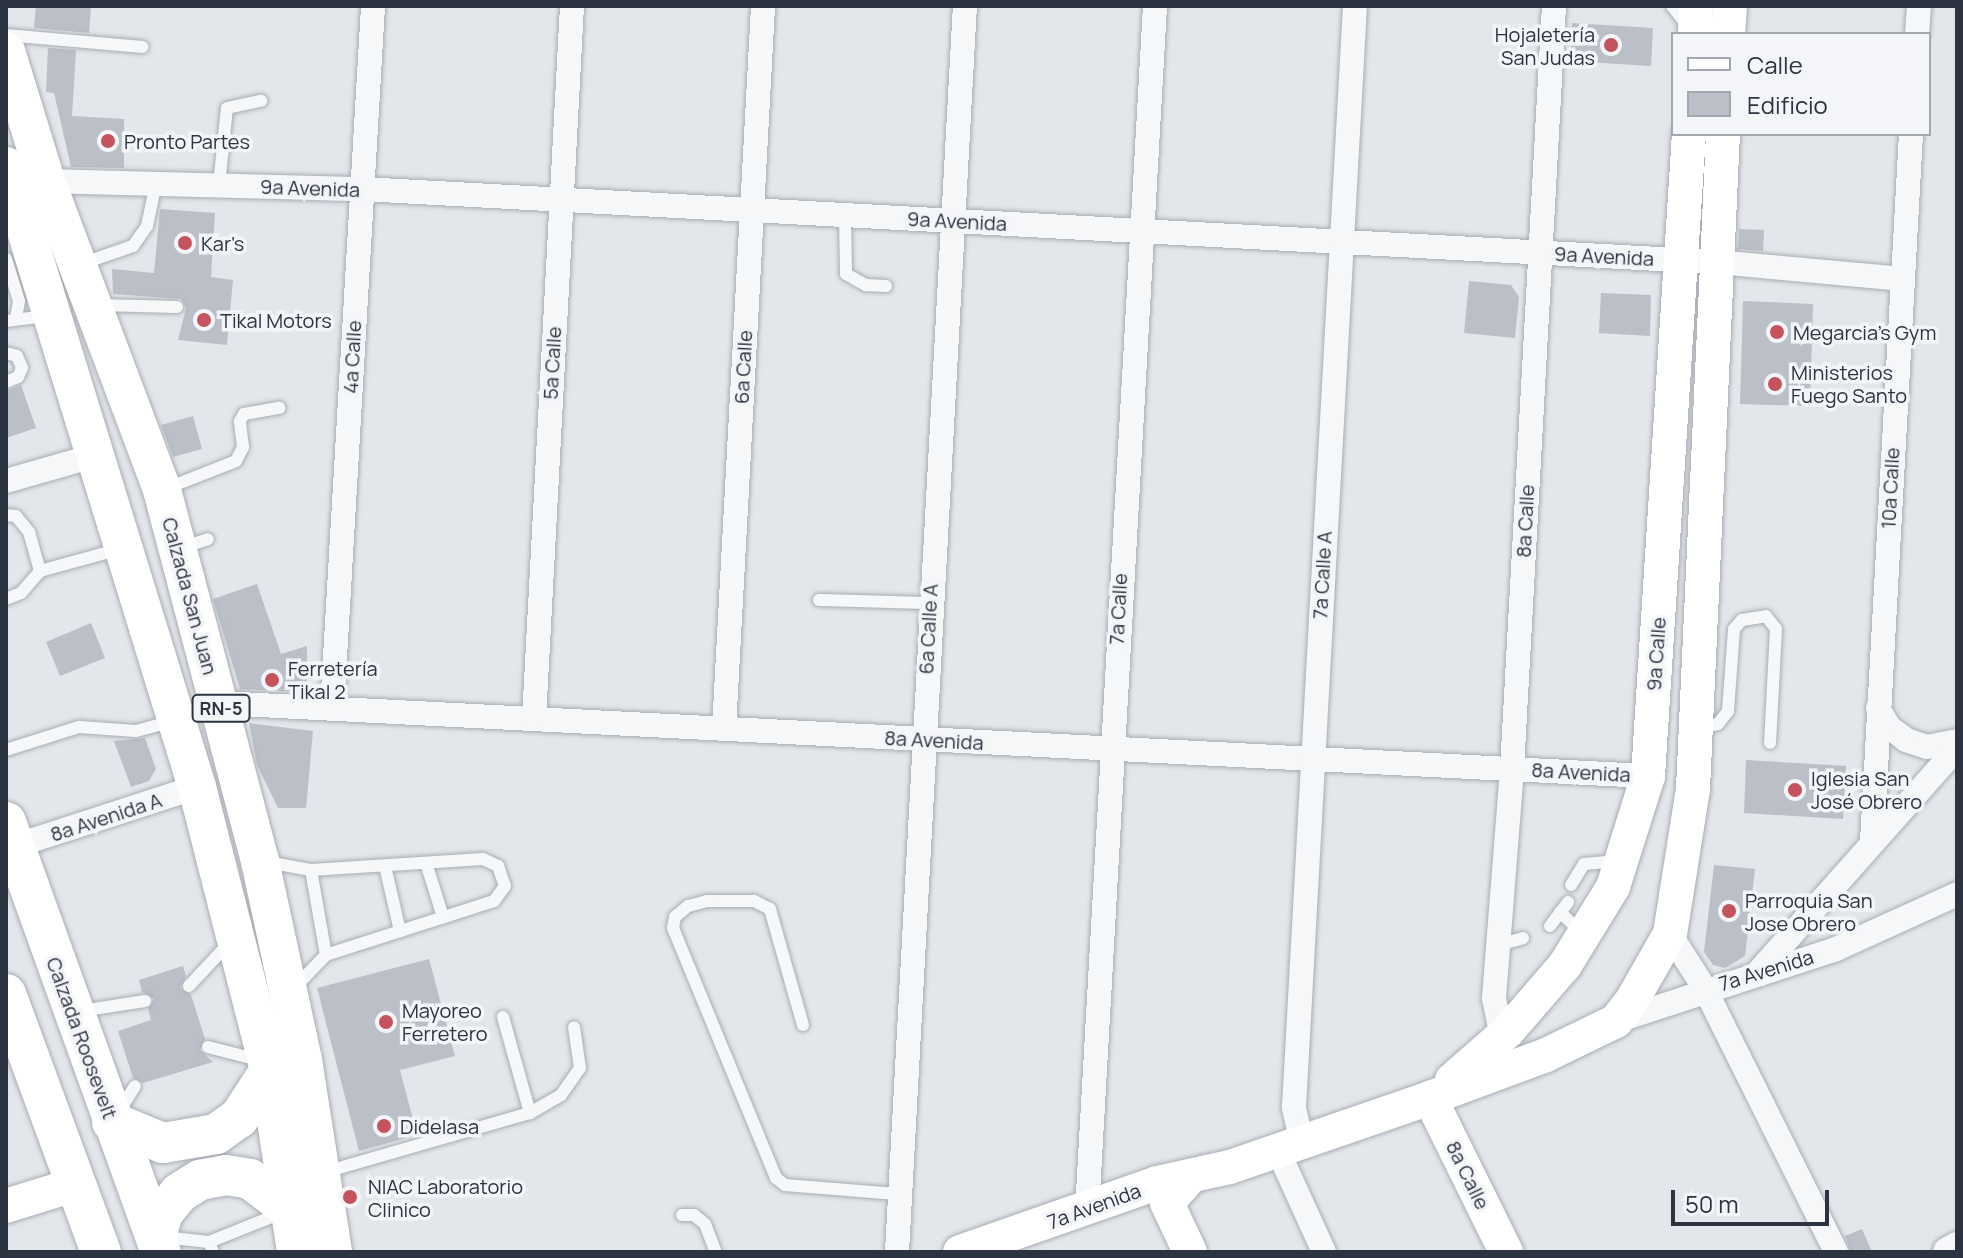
<!DOCTYPE html>
<html>
<head>
<meta charset="utf-8">
<style>
	body { margin:0 }
	#map { position:relative; width:1963px; height:1258px; overflow:hidden; background:#e3e6ea; font-family:Manrope,sans-serif }
	div>[style] { position:absolute }
	[style*='--x'] { left:calc(var(--x)*1px); top:calc(var(--y)*1px); width:calc(var(--w)*1px); rotate:calc(var(--a)*1deg) }
	.building>* { inset:0; background:#bbbfc7 }
	.roads { filter:drop-shadow(0 0 2px #a8adb4) drop-shadow(0 0 2px #a8adb4) }
	.service>* { height:12px; margin:-6px; padding:0 6px; transform-origin:6px; border-radius:6px; background:#f6f7f9 }
	.minor>* { height:24px; margin:-12px; padding:0 12px; transform-origin:12px; border-radius:12px; background:#f6f7f9 }
	.tertiary>* { height:30px; margin:-15px; padding:0 15px; transform-origin:15px; border-radius:15px; background:#f6f7f9 }
	.secondary>* { height:34px; margin:-17px; padding:0 17px; transform-origin:17px; border-radius:17px; background:#fff }
	.primary>* { height:38px; margin:-19px; padding:0 19px; transform-origin:19px; border-radius:19px; background:#fff }
	.trunk>* { height:40px; margin:-20px; padding:0 20px; transform-origin:20px; border-radius:20px; background:#fff }
	.dots>* { width:22px; height:22px; translate:-50% -50%; box-sizing:border-box; border:4px solid #f3f5f8; border-radius:50% }
	span { translate:-50% -50%; white-space:nowrap; text-align:center; line-height:1.15; -webkit-text-stroke:7px #f3f5f8; paint-order:stroke }
	.shield-label span { padding:2px 6px; background:#f3f5f8; border:2px solid; border-radius:6px; -webkit-text-stroke-width:0 }
	.shield-label { font-size:18px; color:#2c3341; font-weight:700 }
	.poi-label { font-size:20px; color:#2c3341 }
	.right { translate:-100% -50%; text-align:right }
	.left { translate:0 -50%; text-align:left }
	.street-label { font-size:20px; color:#2c3341 }
	.frame { position:absolute; inset:0; border:8px solid #2c3341; pointer-events:none }
	.legend { position:absolute; left:1671px; top:32px; width:260px; height:104px; box-sizing:border-box; background:#f3f5f8; border:2px solid #a3a7af; margin:0; padding:10px 14px; list-style:none; font-size:24px; color:#2c3341 }
	.legend li { display:flex; align-items:center; gap:16px; height:40px }
	.legend b { width:40px; border:2px solid #a3a7af }
	.scale { position:absolute; left:1671px; top:1190px; width:158px; height:36px; box-sizing:border-box; border:4px solid #2c3341; border-top:0; padding-left:10px; font-size:24px; line-height:28px; white-space:nowrap; color:#2c3341; -webkit-text-stroke:6px #f3f5f8; paint-order:stroke }
</style>
</head>
<body>
<div id="map">
	<div class="building">
		<i style="clip-path:polygon(36px 6px,91px 6px,89px 33px,34px 28px)"></i>
		<i style="clip-path:polygon(1572px 23px,1653px 28px,1651px 66px,1570px 61px)"></i>
		<i style="clip-path:polygon(48px 48px,76px 50px,72px 116px,124px 119px,124px 168px,71px 167px,54px 93px,46px 92px)"></i>
		<i style="clip-path:polygon(160px 209px,215px 213px,211px 277px,233px 280px,227px 345px,178px 340px,186px 308px,181px 299px,113px 294px,112px 269px,154px 273px)"></i>
		<i style="clip-path:polygon(1739px 229px,1764px 230px,1763px 251px,1738px 249px)"></i>
		<i style="clip-path:polygon(1469px 281px,1511px 285px,1519px 297px,1515px 338px,1464px 333px)"></i>
		<i style="clip-path:polygon(1601px 293px,1651px 295px,1650px 336px,1599px 333px)"></i>
		<i style="clip-path:polygon(1743px 301px,1813px 304px,1810px 406px,1740px 404px)"></i>
		<i style="clip-path:polygon(21px 385px,36px 428px,6px 438px,6px 391px)"></i>
		<i style="clip-path:polygon(193px 416px,202px 449px,173px 457px,161px 425px)"></i>
		<i style="clip-path:polygon(257px 584px,281px 654px,307px 646px,307px 692px,240px 689px,213px 599px)"></i>
		<i style="clip-path:polygon(91px 623px,105px 658px,60px 676px,46px 642px)"></i>
		<i style="clip-path:polygon(249px 723px,313px 731px,306px 808px,278px 808px,257px 765px)"></i>
		<i style="clip-path:polygon(145px 738px,156px 769px,149px 781px,131px 787px,114px 741px)"></i>
		<i style="clip-path:polygon(1746px 760px,1846px 766px,1843px 819px,1744px 813px)"></i>
		<i style="clip-path:polygon(1714px 865px,1755px 869px,1745px 956px,1725px 968px,1713px 965px,1704px 952px)"></i>
		<i style="clip-path:polygon(429px 959px,455px 1056px,400px 1070px,417px 1135px,359px 1151px,317px 988px)"></i>
		<i style="clip-path:polygon(183px 966px,186px 976px,180px 988px,191px 995px,205px 1039px,200px 1050px,213px 1062px,143px 1083px,133px 1078px,118px 1031px,151px 1020px,148px 1009px,154px 999px,142px 992px,139px 980px)"></i>
		<i style="clip-path:polygon(1862px 1229px,1872px 1252px,1851px 1252px,1845px 1236px)"></i>
	</div>
	<div class="roads">
		<div class="service">
			<i style="--x:1672;--y:6;--w:24;--a:52"></i>
			<i style="--x:6;--y:35;--w:137;--a:5"></i>
			<i style="--x:219;--y:185;--w:77;--a:-84.1"></i>
			<i style="--x:227;--y:108;--w:35;--a:-12"></i>
			<i style="--x:845;--y:215;--w:59;--a:89"></i>
			<i style="--x:846;--y:274;--w:23;--a:29"></i>
			<i style="--x:866;--y:285;--w:20;--a:3"></i>
			<i style="--x:6;--y:259;--w:44;--a:72.8"></i>
			<i style="--x:19;--y:301;--w:17;--a:100"></i>
			<i style="--x:81;--y:264;--w:55;--a:-19.1"></i>
			<i style="--x:133;--y:246;--w:24;--a:-55"></i>
			<i style="--x:147;--y:226;--w:44;--a:-78.2"></i>
			<i style="--x:100;--y:305;--w:77;--a:1.5"></i>
			<i style="--x:6;--y:321;--w:40;--a:-7.1"></i>
			<i style="--x:6;--y:353;--w:11;--a:15"></i>
			<i style="--x:17;--y:356;--w:13;--a:67"></i>
			<i style="--x:22;--y:368;--w:10;--a:114"></i>
			<i style="--x:18;--y:377;--w:13;--a:157"></i>
			<i style="--x:165;--y:489;--w:76;--a:-21.5"></i>
			<i style="--x:236;--y:461;--w:16;--a:-63"></i>
			<i style="--x:243;--y:447;--w:26;--a:-97"></i>
			<i style="--x:240;--y:421;--w:8;--a:-60"></i>
			<i style="--x:244;--y:414;--w:36;--a:-10"></i>
			<i style="--x:6;--y:515;--w:10;--a:6"></i>
			<i style="--x:16;--y:516;--w:21;--a:51"></i>
			<i style="--x:29;--y:532;--w:41;--a:74.2"></i>
			<i style="--x:184;--y:547;--w:25;--a:-18"></i>
			<i style="--x:6;--y:599;--w:16;--a:-22"></i>
			<i style="--x:21;--y:593;--w:29;--a:-49"></i>
			<i style="--x:40;--y:571;--w:83;--a:-15.4"></i>
			<i style="--x:819;--y:600;--w:110;--a:1.6"></i>
			<i style="--x:1699;--y:728;--w:19;--a:-12"></i>
			<i style="--x:1718;--y:724;--w:16;--a:-52"></i>
			<i style="--x:1728;--y:711;--w:82;--a:-85.8"></i>
			<i style="--x:1734;--y:629;--w:12;--a:-48"></i>
			<i style="--x:1742;--y:620;--w:24;--a:-9"></i>
			<i style="--x:1766;--y:616;--w:16;--a:52"></i>
			<i style="--x:1776;--y:629;--w:114;--a:93"></i>
			<i style="--x:6;--y:750;--w:77;--a:-17.5"></i>
			<i style="--x:79;--y:727;--w:57;--a:4"></i>
			<i style="--x:136;--y:731;--w:39;--a:-15"></i>
			<i style="--x:267;--y:862;--w:45;--a:10.3"></i>
			<i style="--x:311;--y:870;--w:172;--a:-3.7"></i>
			<i style="--x:483;--y:859;--w:17;--a:25"></i>
			<i style="--x:498;--y:866;--w:21;--a:71"></i>
			<i style="--x:505;--y:886;--w:19;--a:126"></i>
			<i style="--x:494;--y:901;--w:176;--a:162.2"></i>
			<i style="--x:326;--y:955;--w:46;--a:134.1"></i>
			<i style="--x:426;--y:863;--w:57;--a:72.5"></i>
			<i style="--x:385;--y:866;--w:67;--a:77"></i>
			<i style="--x:311;--y:870;--w:86;--a:80"></i>
			<i style="--x:1571;--y:885;--w:25;--a:-58"></i>
			<i style="--x:1584;--y:864;--w:34;--a:-5"></i>
			<i style="--x:1560;--y:912;--w:29;--a:44"></i>
			<i style="--x:1550;--y:926;--w:30;--a:-53"></i>
			<i style="--x:1499;--y:945;--w:25;--a:-16"></i>
			<i style="--x:189;--y:986;--w:60;--a:-47"></i>
			<i style="--x:81;--y:1011;--w:65;--a:-8.9"></i>
			<i style="--x:503;--y:1017;--w:100;--a:74.3"></i>
			<i style="--x:803;--y:1025;--w:121;--a:-105.9"></i>
			<i style="--x:770;--y:909;--w:18;--a:-153"></i>
			<i style="--x:754;--y:901;--w:47;--a:180"></i>
			<i style="--x:707;--y:901;--w:20;--a:165"></i>
			<i style="--x:688;--y:906;--w:17;--a:140"></i>
			<i style="--x:675;--y:917;--w:11;--a:100"></i>
			<i style="--x:673;--y:928;--w:270;--a:67.6"></i>
			<i style="--x:776;--y:1178;--w:11;--a:38"></i>
			<i style="--x:785;--y:1185;--w:112;--a:4.6"></i>
			<i style="--x:208;--y:1047;--w:53;--a:14.3"></i>
			<i style="--x:120;--y:1110;--w:28;--a:-58"></i>
			<i style="--x:325;--y:1172;--w:213;--a:-16.1"></i>
			<i style="--x:530;--y:1113;--w:36;--a:-30"></i>
			<i style="--x:561;--y:1095;--w:33;--a:-55"></i>
			<i style="--x:580;--y:1068;--w:41;--a:-98.3"></i>
			<i style="--x:682;--y:1215;--w:12;--a:0"></i>
			<i style="--x:694;--y:1215;--w:14;--a:39"></i>
			<i style="--x:705;--y:1224;--w:30;--a:69"></i>
			<i style="--x:163;--y:1237;--w:46;--a:6.2"></i>
			<i style="--x:209;--y:1242;--w:11;--a:68"></i>
			<i style="--x:209;--y:1242;--w:81;--a:-21.8"></i>
		</div>
		<div class="minor">
			<i style="--x:1917;--y:34;--w:28;--a:-86"></i>
			<i style="--x:36;--y:186;--w:11;--a:-27"></i>
			<i style="--x:46;--y:181;--w:316;--a:1.5"></i>
			<i style="--x:362;--y:189;--w:1356;--a:3.09"></i>
			<i style="--x:1716;--y:262;--w:187;--a:5.2"></i>
			<i style="--x:6;--y:481;--w:91;--a:-16"></i>
			<i style="--x:220;--y:703;--w:1430;--a:2.93"></i>
			<i style="--x:1878;--y:708;--w:22;--a:60"></i>
			<i style="--x:1889;--y:727;--w:21;--a:37"></i>
			<i style="--x:1906;--y:740;--w:22;--a:18"></i>
			<i style="--x:1927;--y:747;--w:31;--a:-11"></i>
			<i style="--x:332;--y:709;--w:704;--a:-86.66"></i>
			<i style="--x:534;--y:719;--w:714;--a:-86.95"></i>
			<i style="--x:724;--y:729;--w:724;--a:-86.91"></i>
			<i style="--x:1872;--y:842;--w:709;--a:-86.85"></i>
			<i style="--x:15;--y:846;--w:191;--a:-18"></i>
			<i style="--x:1670;--y:934;--w:65;--a:57.5"></i>
			<i style="--x:1705;--y:989;--w:294;--a:63.5"></i>
			<i style="--x:1760;--y:970;--w:297;--a:-48.4"></i>
			<i style="--x:1616;--y:1021;--w:231;--a:-18.1"></i>
			<i style="--x:1836;--y:949;--w:133;--a:-24.4"></i>
			<i style="--x:1508;--y:1031;--w:13;--a:-135"></i>
			<i style="--x:1499;--y:1022;--w:25;--a:-102"></i>
			<i style="--x:1494;--y:998;--w:230;--a:-85.5"></i>
			<i style="--x:1512;--y:769;--w:764;--a:-86.85"></i>
			<i style="--x:1302;--y:1143;--w:37;--a:-103"></i>
			<i style="--x:1294;--y:1107;--w:1103;--a:-86.83"></i>
			<i style="--x:1278;--y:1151;--w:111;--a:65.5"></i>
			<i style="--x:1087;--y:1211;--w:1207;--a:-86.77"></i>
			<i style="--x:897;--y:1252;--w:1248;--a:-86.88"></i>
		</div>
		<div class="tertiary">
			<i style="--x:1948;--y:1252;--w:10;--a:-29"></i>
		</div>
		<div class="secondary">
			<i style="--x:1695;--y:34;--w:28;--a:-88"></i>
			<i style="--x:1728;--y:34;--w:28;--a:-86"></i>
			<i style="--x:1452;--y:1080;--w:74;--a:-41.2"></i>
			<i style="--x:1508;--y:1031;--w:87;--a:-49.2"></i>
			<i style="--x:1565;--y:965;--w:92;--a:-58.4"></i>
			<i style="--x:1613;--y:887;--w:116;--a:-72.5"></i>
			<i style="--x:1648;--y:776;--w:643;--a:-86.35"></i>
			<i style="--x:1430;--y:1098;--w:172;--a:63.7"></i>
			<i style="--x:6;--y:1206;--w:74;--a:-17.2"></i>
			<i style="--x:960;--y:1252;--w:209;--a:-19.3"></i>
			<i style="--x:1157;--y:1183;--w:75;--a:-12.4"></i>
			<i style="--x:1230;--y:1167;--w:212;--a:-19"></i>
			<i style="--x:1430;--y:1098;--w:124;--a:-20.3"></i>
			<i style="--x:1546;--y:1055;--w:78;--a:-25.9"></i>
			<i style="--x:1616;--y:1021;--w:24;--a:-52"></i>
			<i style="--x:1631;--y:1002;--w:78;--a:-60.2"></i>
			<i style="--x:1670;--y:934;--w:147;--a:-81"></i>
			<i style="--x:1693;--y:789;--w:656;--a:-87.38"></i>
			<i style="--x:1190;--y:1252;--w:54;--a:-115.1"></i>
			<i style="--x:1167;--y:1203;--w:36;--a:-48"></i>
		</div>
		<div class="primary">
			<i style="--x:6;--y:51;--w:136;--a:72.9"></i>
			<i style="--x:46;--y:181;--w:330;--a:69.4"></i>
			<i style="--x:162;--y:490;--w:384;--a:75.2"></i>
			<i style="--x:260;--y:861;--w:204;--a:77.8"></i>
			<i style="--x:303;--y:1060;--w:194;--a:81.1"></i>
			<i style="--x:6;--y:166;--w:650;--a:72.9"></i>
			<i style="--x:197;--y:787;--w:284;--a:75.7"></i>
			<i style="--x:267;--y:1062;--w:192;--a:81.3"></i>
		</div>
		<div class="trunk">
			<i style="--x:6;--y:822;--w:457;--a:70.2"></i>
			<i style="--x:6;--y:994;--w:275;--a:69.8"></i>
			<i style="--x:112;--y:1122;--w:55;--a:22.4"></i>
			<i style="--x:163;--y:1143;--w:54;--a:-9.6"></i>
			<i style="--x:216;--y:1134;--w:28;--a:-35"></i>
			<i style="--x:239;--y:1118;--w:55;--a:-56.9"></i>
			<i style="--x:156;--y:1237;--w:25;--a:-74"></i>
			<i style="--x:163;--y:1213;--w:26;--a:-51"></i>
			<i style="--x:179;--y:1193;--w:25;--a:-32"></i>
			<i style="--x:200;--y:1180;--w:26;--a:-11"></i>
			<i style="--x:226;--y:1175;--w:24;--a:9"></i>
			<i style="--x:250;--y:1179;--w:51;--a:37.1"></i>
		</div>
	</div>
	<div class="dots">
		<i style="left:1611px;top:45px;background:#c5535d"></i>
		<i style="left:108px;top:141px;background:#c5535d"></i>
		<i style="left:185px;top:243px;background:#c5535d"></i>
		<i style="left:204px;top:320px;background:#c5535d"></i>
		<i style="left:1777px;top:332px;background:#c5535d"></i>
		<i style="left:1775px;top:384px;background:#c5535d"></i>
		<i style="left:272px;top:680px;background:#c5535d"></i>
		<i style="left:1795px;top:790px;background:#c5535d"></i>
		<i style="left:1729px;top:911px;background:#c5535d"></i>
		<i style="left:386px;top:1022px;background:#c5535d"></i>
		<i style="left:384px;top:1126px;background:#c5535d"></i>
		<i style="left:350px;top:1197px;background:#c5535d"></i>
	</div>
	<div class="shield-label">
		<span style="left:221px;top:708px">RN-5</span>
	</div>
	<div class="poi-label">
		<span class="right" style="left:1595px;top:46px">Hojaletería<br>San Judas</span>
		<span class="left" style="left:124px;top:141px">Pronto Partes</span>
		<span class="left" style="left:201px;top:243px">Kar's</span>
		<span class="left" style="left:220px;top:320px">Tikal Motors</span>
		<span class="left" style="left:1793px;top:332px">Megarcia's Gym</span>
		<span class="left" style="left:1791px;top:384px">Ministerios<br>Fuego Santo</span>
		<span class="left" style="left:288px;top:680px">Ferretería<br>Tikal 2</span>
		<span class="left" style="left:1811px;top:790px">Iglesia San<br>José Obrero</span>
		<span class="left" style="left:1745px;top:912px">Parroquia San<br>Jose Obrero</span>
		<span class="left" style="left:402px;top:1022px">Mayoreo<br>Ferretero</span>
		<span class="left" style="left:400px;top:1126px">Didelasa</span>
		<span class="left" style="left:368px;top:1198px">NIAC Laboratorio<br>Clinico</span>
	</div>
	<div class="street-label">
		<span style="left:310px;top:188px;rotate:2deg">9a Avenida</span>
		<span style="left:957px;top:221px;rotate:3deg">9a Avenida</span>
		<span style="left:1604px;top:256px;rotate:3deg">9a Avenida</span>
		<span style="left:352px;top:357px;rotate:-87deg">4a Calle</span>
		<span style="left:552px;top:363px;rotate:-87deg">5a Calle</span>
		<span style="left:743px;top:367px;rotate:-87deg">6a Calle</span>
		<span style="left:1890px;top:488px;rotate:-87deg">10a Calle</span>
		<span style="left:1525px;top:521px;rotate:-87deg">8a Calle</span>
		<span style="left:1322px;top:575px;rotate:-87deg">7a Calle A</span>
		<span style="left:190px;top:596px;rotate:75deg">Calzada San Juan</span>
		<span style="left:1118px;top:609px;rotate:-87deg">7a Calle</span>
		<span style="left:928px;top:629px;rotate:-87deg">6a Calle A</span>
		<span style="left:1656px;top:654px;rotate:-86deg">9a Calle</span>
		<span style="left:934px;top:740px;rotate:3deg">8a Avenida</span>
		<span style="left:1581px;top:772px;rotate:3deg">8a Avenida</span>
		<span style="left:106px;top:817px;rotate:-18deg">8a Avenida A</span>
		<span style="left:1766px;top:970px;rotate:-17deg">7a Avenida</span>
		<span style="left:82px;top:1038px;rotate:70deg">Calzada Roosevelt</span>
		<span style="left:1468px;top:1175px;rotate:64deg">8a Calle</span>
		<span style="left:1094px;top:1206px;rotate:-20deg">7a Avenida</span>
	</div>
	<div class="frame"></div>
	<ul class="legend">
	<li><b style="height:10px;background:#fff"></b>Calle</li>
	<li><b style="height:22px;background:#bbbfc7"></b>Edificio</li>
	</ul>
	<div class="scale">50 m</div>
</div>
</body>
</html>
